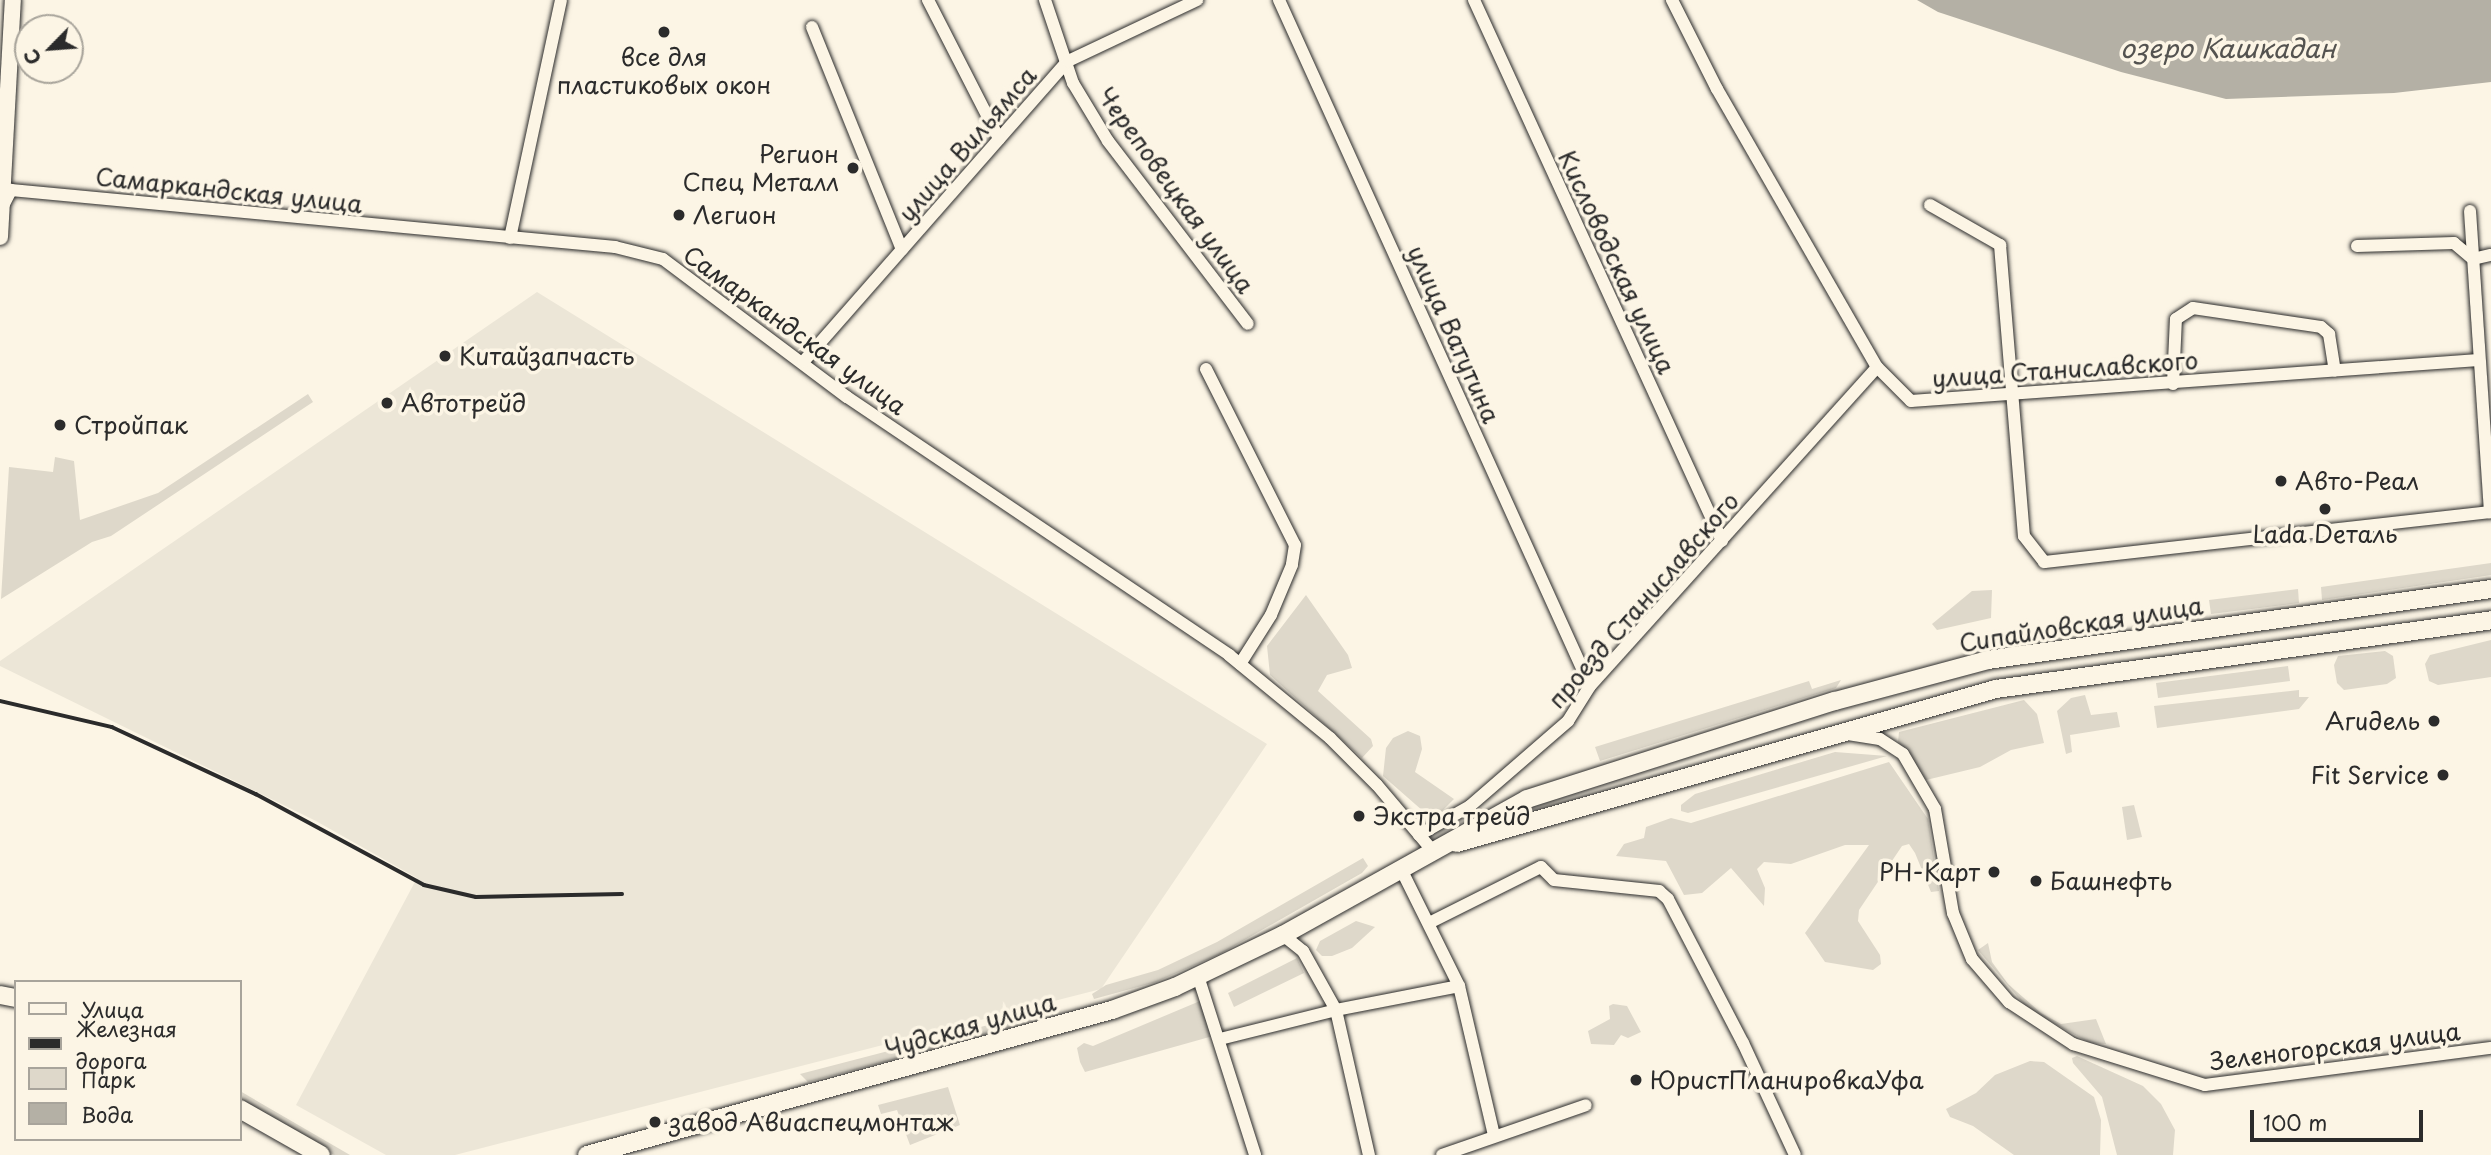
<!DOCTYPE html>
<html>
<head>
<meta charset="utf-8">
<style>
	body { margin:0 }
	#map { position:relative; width:2491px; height:1155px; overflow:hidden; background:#fcf5e5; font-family:"Playpen Sans",sans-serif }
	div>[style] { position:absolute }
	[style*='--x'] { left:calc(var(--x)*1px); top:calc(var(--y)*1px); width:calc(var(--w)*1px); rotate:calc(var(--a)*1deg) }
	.built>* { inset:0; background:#ece6d7 }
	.green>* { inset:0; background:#ded8ca }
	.water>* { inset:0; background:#b4b0a5 }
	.roads { filter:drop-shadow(0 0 2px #2b2b2b) drop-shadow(0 0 2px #2b2b2b) }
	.minor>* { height:12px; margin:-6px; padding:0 6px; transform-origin:6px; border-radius:6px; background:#fcf5e5 }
	.tertiary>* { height:16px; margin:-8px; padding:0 8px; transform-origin:8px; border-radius:8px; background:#fcf5e5 }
	.secondary>* { height:18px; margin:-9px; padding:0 9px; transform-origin:9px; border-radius:9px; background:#fcf5e5 }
	.rail>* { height:3.5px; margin:-1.75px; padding:0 1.75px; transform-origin:1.75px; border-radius:1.75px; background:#2b2b2b }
	.dots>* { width:19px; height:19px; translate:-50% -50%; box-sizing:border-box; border:4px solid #fcf5e5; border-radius:50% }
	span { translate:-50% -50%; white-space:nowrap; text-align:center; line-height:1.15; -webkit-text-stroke:7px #fcf5e5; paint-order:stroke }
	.poi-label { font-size:24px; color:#2b2b2b }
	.right { translate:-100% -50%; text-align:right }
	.left { translate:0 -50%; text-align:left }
	.street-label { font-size:24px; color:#2b2b2b }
	.water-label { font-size:26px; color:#545350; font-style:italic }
	.legend { position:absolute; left:14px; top:980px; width:228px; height:161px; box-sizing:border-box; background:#fcf5e5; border:2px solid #a8a49b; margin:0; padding:9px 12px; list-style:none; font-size:21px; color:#2b2b2b }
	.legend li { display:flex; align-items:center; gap:14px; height:35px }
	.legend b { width:35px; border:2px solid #a8a49b }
	.north { position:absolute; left:14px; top:14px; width:70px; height:70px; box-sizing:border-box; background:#fcf5e5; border:2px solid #a8a49b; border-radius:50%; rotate:245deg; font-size:19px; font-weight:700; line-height:28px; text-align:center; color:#2b2b2b }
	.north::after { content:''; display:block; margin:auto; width:24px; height:32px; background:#2b2b2b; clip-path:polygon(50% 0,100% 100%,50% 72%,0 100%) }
	.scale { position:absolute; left:2250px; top:1110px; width:173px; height:32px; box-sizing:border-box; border:4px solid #2b2b2b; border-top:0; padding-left:9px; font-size:21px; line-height:24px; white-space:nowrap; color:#2b2b2b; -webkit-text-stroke:5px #fcf5e5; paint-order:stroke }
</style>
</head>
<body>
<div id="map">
	<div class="built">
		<i style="clip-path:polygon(537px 292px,1267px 744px,1101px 989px,455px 1155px,386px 1155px,296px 1105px,417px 878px,316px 821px,0 666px,0 661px)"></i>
	</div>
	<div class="green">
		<i style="clip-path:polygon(308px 394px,313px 402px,111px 536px,92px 542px,1px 599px,9px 467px,53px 472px,55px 457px,74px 461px,80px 520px,158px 493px)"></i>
		<i style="clip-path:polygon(2491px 563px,2491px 575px,2322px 600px,2321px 587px)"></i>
		<i style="clip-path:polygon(2298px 589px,2299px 603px,2211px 614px,2209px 600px)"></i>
		<i style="clip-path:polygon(1992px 590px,1991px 618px,1937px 630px,1932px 624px,1972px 591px)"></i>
		<i style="clip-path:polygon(1306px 595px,1348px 655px,1352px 668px,1327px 675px,1318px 691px,1371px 739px,1373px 746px,1362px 758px,1270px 675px,1267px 646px)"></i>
		<i style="clip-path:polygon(2491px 640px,2491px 677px,2438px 685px,2429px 681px,2425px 664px,2430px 655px)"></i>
		<i style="clip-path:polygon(2385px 651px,2393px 656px,2396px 678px,2387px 684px,2344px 690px,2337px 683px,2334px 665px,2338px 656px)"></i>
		<i style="clip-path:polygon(2288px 666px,2290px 681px,2158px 698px,2156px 683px)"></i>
		<i style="clip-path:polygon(1841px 680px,1836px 688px,1600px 761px,1595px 747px,1809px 681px,1812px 689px)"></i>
		<i style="clip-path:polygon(2299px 690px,2299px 697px,2309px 697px,2299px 709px,2157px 728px,2154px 706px)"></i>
		<i style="clip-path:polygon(2085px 695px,2091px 715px,2117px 712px,2120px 727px,2070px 735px,2072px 752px,2066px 754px,2057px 711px,2071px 698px)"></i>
		<i style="clip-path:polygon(2024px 700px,2037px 714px,2044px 743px,2011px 750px,1980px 767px,1926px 780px,1898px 742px,1899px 732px)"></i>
		<i style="clip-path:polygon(1408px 731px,1420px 736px,1422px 749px,1415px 772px,1454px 799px,1436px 817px,1431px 818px,1383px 776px,1386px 748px,1393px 738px)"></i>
		<i style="clip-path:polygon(1835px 752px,1887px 756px,1688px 813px,1681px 811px,1681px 805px,1695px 794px)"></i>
		<i style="clip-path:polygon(1889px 762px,1928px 819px,1939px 891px,1931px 892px,1915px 853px,1909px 844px,1902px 846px,1859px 910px,1858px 921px,1880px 955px,1881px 964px,1873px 970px,1825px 962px,1805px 933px,1869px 845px,1845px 845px,1791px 864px,1764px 862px,1757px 869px,1765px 888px,1764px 906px,1731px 868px,1702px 893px,1684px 895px,1666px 861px,1616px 856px,1624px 844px,1644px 838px,1646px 827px,1671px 818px,1691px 823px)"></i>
		<i style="clip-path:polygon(2134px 805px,2142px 837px,2127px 840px,2122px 807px)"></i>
		<i style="clip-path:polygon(1363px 858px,1368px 866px,1362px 873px,1220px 954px,1156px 982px,1094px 999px,1092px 994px,1106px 985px,1158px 970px,1217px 942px)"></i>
		<i style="clip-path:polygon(1356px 921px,1375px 927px,1352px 948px,1332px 956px,1322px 956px,1316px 950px,1320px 941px)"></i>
		<i style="clip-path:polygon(1988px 943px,1992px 962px,2008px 984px,2041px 1013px,2061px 1024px,2096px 1019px,2106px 1044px,2090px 1043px,2028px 1009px,1978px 950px)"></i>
		<i style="clip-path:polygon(1297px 958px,1304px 973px,1234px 1007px,1228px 993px)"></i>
		<i style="clip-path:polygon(1200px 1001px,1213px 1036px,1085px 1072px,1080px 1062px,1077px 1048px,1084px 1043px,1093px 1046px)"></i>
		<i style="clip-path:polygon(1613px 1004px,1627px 1006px,1641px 1032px,1628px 1038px,1621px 1035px,1614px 1045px,1591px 1044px,1588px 1031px,1610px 1019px,1609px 1006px)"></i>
		<i style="clip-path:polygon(1015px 1018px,1009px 1029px,808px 1082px,800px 1074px)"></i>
		<i style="clip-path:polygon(2077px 1056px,2143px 1086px,2161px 1104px,2175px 1130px,2173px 1155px,2117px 1155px,2102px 1097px,2073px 1063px,2072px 1058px)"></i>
		<i style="clip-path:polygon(2030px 1061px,2044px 1062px,2094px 1097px,2101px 1120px,2100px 1155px,2014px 1155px,1973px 1126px,1950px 1117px,1946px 1109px,1976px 1093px,1995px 1075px)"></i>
		<i style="clip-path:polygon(948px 1087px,960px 1125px,910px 1145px,897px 1110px,881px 1114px,878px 1105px)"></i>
		<i style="clip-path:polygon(240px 1091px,350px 1155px,334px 1155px,240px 1100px)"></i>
	</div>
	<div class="water">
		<i style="clip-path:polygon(1917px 0,2491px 0,2491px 82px,2394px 93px,2226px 99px,2121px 72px,1938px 12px)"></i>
	</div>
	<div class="roads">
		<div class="minor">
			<i style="--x:928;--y:0;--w:156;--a:62.9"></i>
			<i style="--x:1045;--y:0;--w:88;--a:71.4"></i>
			<i style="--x:1073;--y:83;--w:68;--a:58.9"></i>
			<i style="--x:1108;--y:141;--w:230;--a:52.6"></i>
			<i style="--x:1279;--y:0;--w:753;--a:65.61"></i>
			<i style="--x:1474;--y:0;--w:595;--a:65.37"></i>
			<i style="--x:1672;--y:0;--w:100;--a:63.2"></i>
			<i style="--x:1717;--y:89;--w:321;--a:60.1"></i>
			<i style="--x:1877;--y:367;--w:48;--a:45"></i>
			<i style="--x:1911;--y:401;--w:569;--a:-4.13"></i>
			<i style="--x:812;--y:27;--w:240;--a:68"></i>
			<i style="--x:4;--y:204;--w:16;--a:-63"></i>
			<i style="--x:11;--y:190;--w:607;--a:5.39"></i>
			<i style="--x:615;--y:247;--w:49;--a:14"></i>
			<i style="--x:663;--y:259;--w:230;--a:36.9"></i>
			<i style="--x:847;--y:397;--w:461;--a:34"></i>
			<i style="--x:1229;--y:655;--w:131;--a:39.4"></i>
			<i style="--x:1330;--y:738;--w:66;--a:45"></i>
			<i style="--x:1377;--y:785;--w:85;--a:49.8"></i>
			<i style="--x:1930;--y:205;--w:81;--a:29.7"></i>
			<i style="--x:2000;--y:245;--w:292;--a:85.3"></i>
			<i style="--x:2024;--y:536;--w:33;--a:52"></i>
			<i style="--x:2044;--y:562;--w:450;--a:-6.4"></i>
			<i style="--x:2470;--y:211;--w:302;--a:86.2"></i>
			<i style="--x:510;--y:238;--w:243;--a:-77.9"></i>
			<i style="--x:2357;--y:246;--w:97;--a:-1.8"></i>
			<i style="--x:2454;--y:243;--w:25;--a:40"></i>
			<i style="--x:2473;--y:259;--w:18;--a:-13"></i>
			<i style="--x:804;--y:361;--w:400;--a:-48.7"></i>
			<i style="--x:1068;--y:61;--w:143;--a:-25.3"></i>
			<i style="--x:1206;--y:369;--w:197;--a:63.2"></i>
			<i style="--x:1295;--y:545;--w:20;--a:99"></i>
			<i style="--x:1292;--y:565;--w:54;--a:112.8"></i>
			<i style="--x:1271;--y:615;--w:58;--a:122.3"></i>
			<i style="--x:2173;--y:384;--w:65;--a:-87.4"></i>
			<i style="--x:2176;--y:319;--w:20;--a:-33"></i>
			<i style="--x:2193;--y:308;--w:129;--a:8.4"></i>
			<i style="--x:2321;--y:327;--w:11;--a:41"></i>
			<i style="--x:2329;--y:334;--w:37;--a:81"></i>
			<i style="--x:1848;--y:734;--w:32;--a:9"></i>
			<i style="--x:1880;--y:739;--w:27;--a:33"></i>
			<i style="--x:1903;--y:754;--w:64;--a:59.8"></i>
			<i style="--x:1935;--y:809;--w:106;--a:80.2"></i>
			<i style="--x:1953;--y:913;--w:50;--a:67.6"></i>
			<i style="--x:1972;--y:959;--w:57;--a:49.3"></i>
			<i style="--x:2009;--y:1002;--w:77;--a:33.3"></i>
			<i style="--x:2073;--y:1044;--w:138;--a:17.3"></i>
			<i style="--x:2205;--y:1085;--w:288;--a:-7.4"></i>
			<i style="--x:1419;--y:835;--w:59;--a:-29.6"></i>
			<i style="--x:1470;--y:806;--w:130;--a:-40.9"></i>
			<i style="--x:1568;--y:721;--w:41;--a:-57.8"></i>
			<i style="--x:1590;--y:686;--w:429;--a:-48"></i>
			<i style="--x:1401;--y:869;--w:131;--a:63.6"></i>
			<i style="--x:1459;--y:986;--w:153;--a:76.8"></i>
			<i style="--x:1431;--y:922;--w:123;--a:-26.6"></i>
			<i style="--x:1541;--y:867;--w:18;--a:45"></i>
			<i style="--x:1554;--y:880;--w:106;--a:6"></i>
			<i style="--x:1659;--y:891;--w:12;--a:42"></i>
			<i style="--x:1668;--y:899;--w:162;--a:62.5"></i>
			<i style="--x:1743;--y:1043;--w:123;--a:65.1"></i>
			<i style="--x:1283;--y:935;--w:26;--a:39"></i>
			<i style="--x:1303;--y:951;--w:68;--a:60.8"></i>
			<i style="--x:1336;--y:1010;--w:149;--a:77.2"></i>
			<i style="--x:1198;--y:976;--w:188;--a:72.3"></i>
			<i style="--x:1220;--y:1039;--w:120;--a:-14"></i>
			<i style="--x:1336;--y:1010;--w:125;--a:-11"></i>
			<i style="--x:1442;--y:1155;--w:152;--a:-19.1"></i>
		</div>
		<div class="tertiary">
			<i style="--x:0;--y:237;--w:237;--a:-86.9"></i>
		</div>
		<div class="secondary">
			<i style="--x:1457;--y:843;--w:561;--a:-15.95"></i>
			<i style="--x:1996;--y:689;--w:500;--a:-7.9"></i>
			<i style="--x:0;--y:995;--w:16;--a:11"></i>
			<i style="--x:240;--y:1109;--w:93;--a:29.6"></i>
			<i style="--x:587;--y:1155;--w:545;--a:-15.44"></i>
			<i style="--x:1112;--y:1010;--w:67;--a:-20.1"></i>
			<i style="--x:1175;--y:987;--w:120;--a:-25.7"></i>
			<i style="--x:1283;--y:935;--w:279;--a:-29.1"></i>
			<i style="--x:1527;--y:799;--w:323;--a:-17.7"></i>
			<i style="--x:1835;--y:701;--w:158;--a:-15"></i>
			<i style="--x:1988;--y:660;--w:508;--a:-8.03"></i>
		</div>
	</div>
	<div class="rail">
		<i style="--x:0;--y:701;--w:115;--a:13.1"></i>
		<i style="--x:112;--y:727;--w:159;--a:25"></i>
		<i style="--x:256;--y:794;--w:191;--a:28.4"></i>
		<i style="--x:424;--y:885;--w:53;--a:13"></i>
		<i style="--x:476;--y:897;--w:146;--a:-1.2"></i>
	</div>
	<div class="dots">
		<i style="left:664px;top:32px;background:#2b2b2b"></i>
		<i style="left:853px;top:168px;background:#2b2b2b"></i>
		<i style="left:679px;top:215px;background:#2b2b2b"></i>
		<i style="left:445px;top:356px;background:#2b2b2b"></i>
		<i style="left:387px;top:403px;background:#2b2b2b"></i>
		<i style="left:60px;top:425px;background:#2b2b2b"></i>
		<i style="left:2281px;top:481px;background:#2b2b2b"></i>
		<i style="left:2325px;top:509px;background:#2b2b2b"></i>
		<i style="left:2434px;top:721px;background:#2b2b2b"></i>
		<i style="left:2443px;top:775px;background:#2b2b2b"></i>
		<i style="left:1359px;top:816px;background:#2b2b2b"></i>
		<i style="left:1994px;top:872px;background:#2b2b2b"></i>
		<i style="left:2036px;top:881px;background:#2b2b2b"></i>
		<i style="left:1636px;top:1080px;background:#2b2b2b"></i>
		<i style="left:655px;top:1122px;background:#2b2b2b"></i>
	</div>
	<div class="poi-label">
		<span style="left:664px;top:71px">все для<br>пластиковых окон</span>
		<span class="right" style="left:839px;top:168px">Регион<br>Спец Металл</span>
		<span class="left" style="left:693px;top:215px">Легион</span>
		<span class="left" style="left:459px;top:356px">Китайзапчасть</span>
		<span class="left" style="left:401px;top:403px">Автотрейд</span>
		<span class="left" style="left:74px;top:425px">Стройпак</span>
		<span class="left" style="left:2295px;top:481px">Авто-Реал</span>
		<span style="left:2325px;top:534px">Lada Dеталь</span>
		<span class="right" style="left:2420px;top:721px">Агидель</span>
		<span class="right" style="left:2429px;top:775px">Fit Service</span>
		<span class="left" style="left:1373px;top:816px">Экстра трейд</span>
		<span class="right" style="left:1980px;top:872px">РН-Карт</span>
		<span class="left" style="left:2050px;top:881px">Башнефть</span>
		<span class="left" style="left:1650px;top:1080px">ЮристПланировкаУфа</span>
		<span class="left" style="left:669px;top:1122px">завод Авиаспецмонтаж</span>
	</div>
	<div class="street-label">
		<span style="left:967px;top:144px;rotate:-49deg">улица Вильямса</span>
		<span style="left:229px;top:190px;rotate:6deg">Самаркандская улица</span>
		<span style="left:1176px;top:190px;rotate:54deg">Череповецкая улица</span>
		<span style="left:1617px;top:262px;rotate:65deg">Кисловодская улица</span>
		<span style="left:795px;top:330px;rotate:36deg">Самаркандская улица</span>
		<span style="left:1454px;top:334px;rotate:66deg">улица Ватутина</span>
		<span style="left:2065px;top:369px;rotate:-4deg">улица Станиславского</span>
		<span style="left:1643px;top:600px;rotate:-49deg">проезд Станиславского</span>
		<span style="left:2081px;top:624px;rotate:-9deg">Сипайловская улица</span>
		<span style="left:970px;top:1025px;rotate:-16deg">Чудская улица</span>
		<span style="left:2335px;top:1046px;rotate:-7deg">Зеленогорская улица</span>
	</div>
	<div class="water-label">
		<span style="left:2228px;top:48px">озеро Кашкадан</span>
	</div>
	<ul class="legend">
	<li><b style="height:9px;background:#fcf5e5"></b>Улица</li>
	<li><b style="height:9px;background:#2b2b2b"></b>Железная дорога</li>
	<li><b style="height:19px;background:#ded8ca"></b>Парк</li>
	<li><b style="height:19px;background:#b4b0a5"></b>Вода</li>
	</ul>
	<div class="north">С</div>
	<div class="scale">100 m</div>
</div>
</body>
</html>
